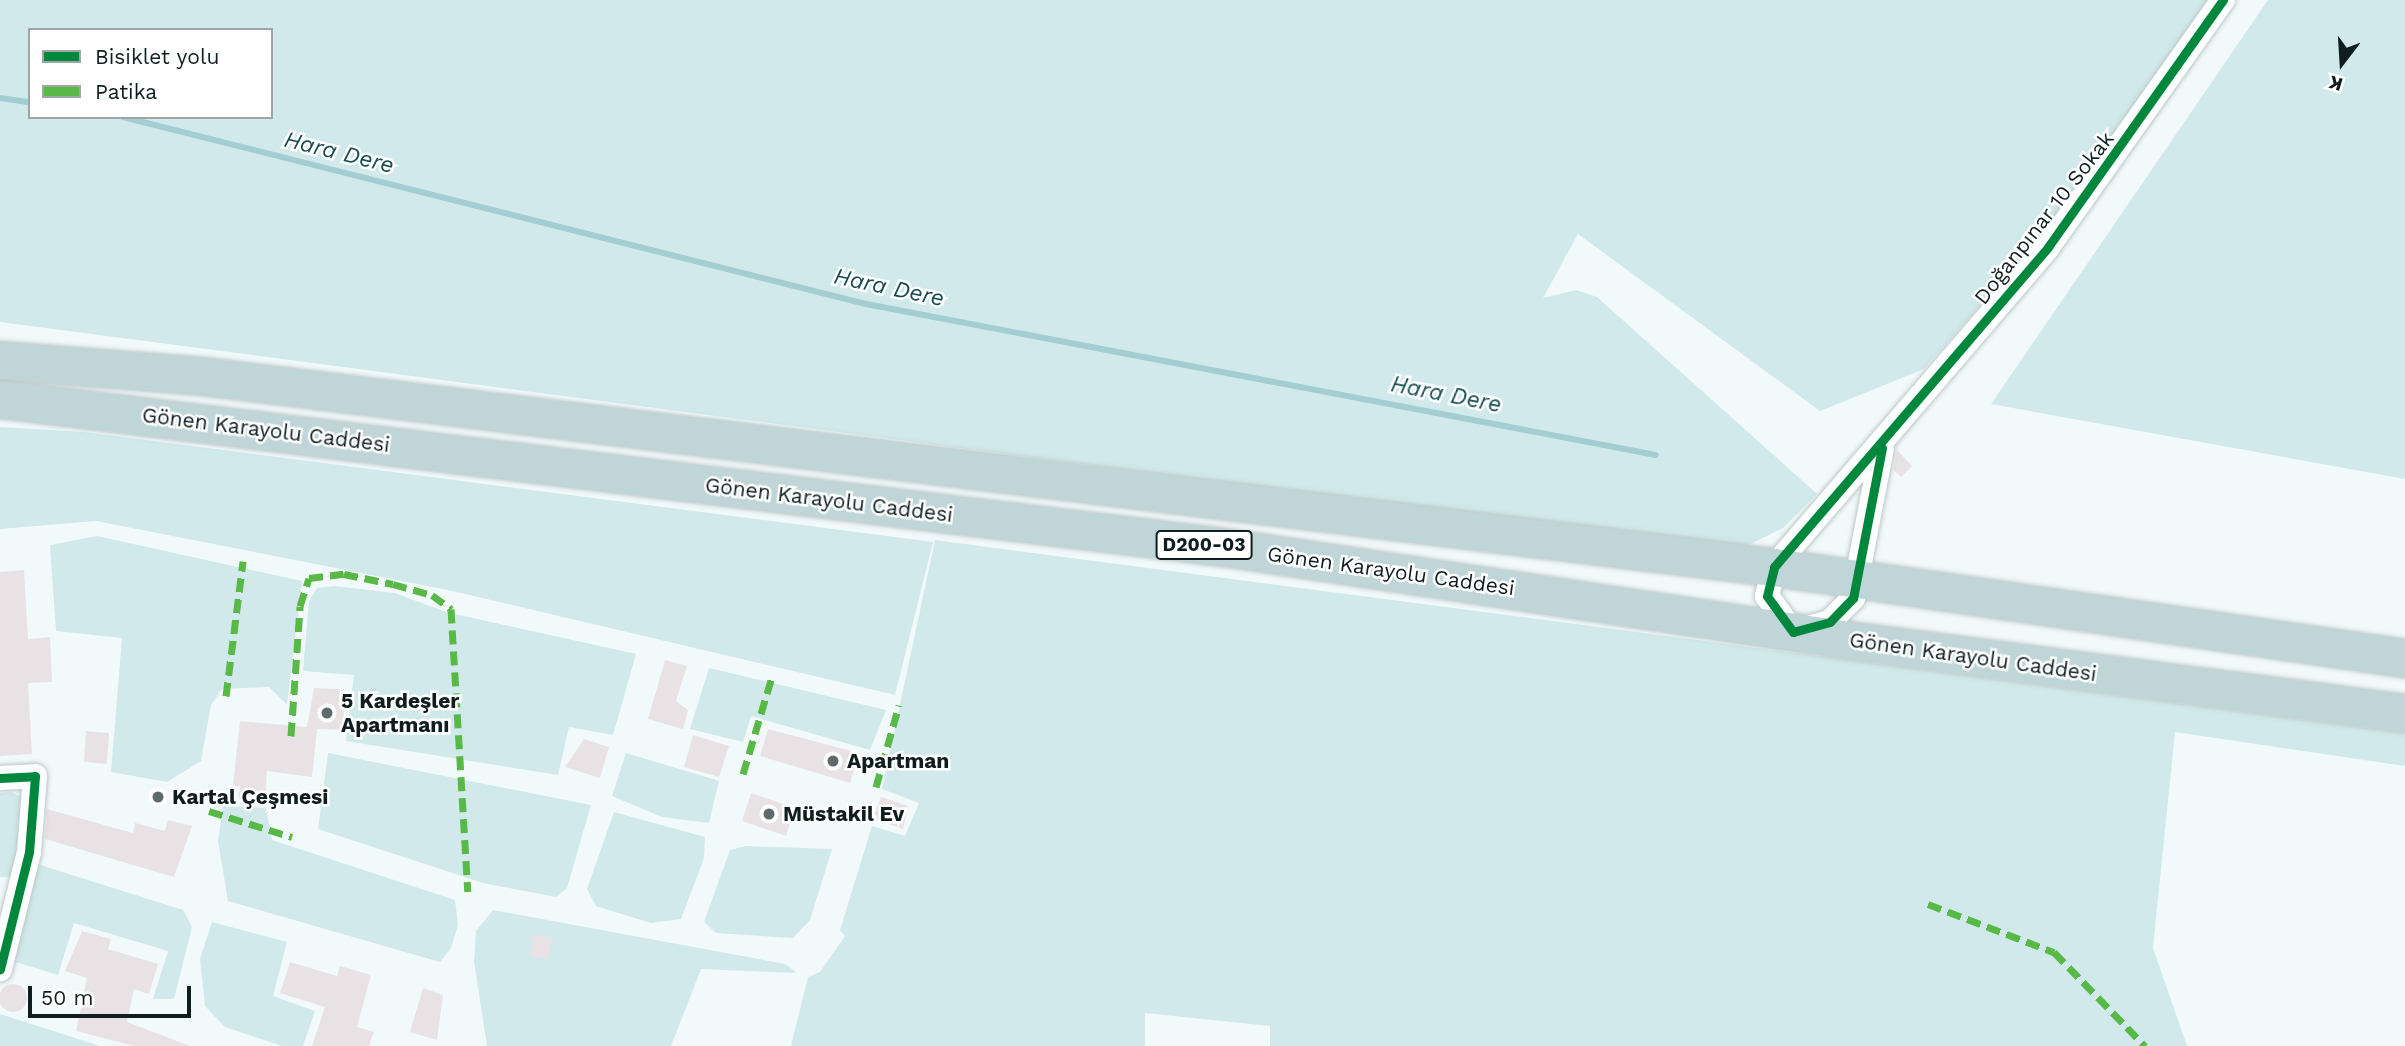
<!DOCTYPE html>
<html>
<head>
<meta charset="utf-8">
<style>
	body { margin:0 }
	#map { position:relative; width:2405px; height:1046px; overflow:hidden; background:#f2f9fa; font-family:"Work Sans",sans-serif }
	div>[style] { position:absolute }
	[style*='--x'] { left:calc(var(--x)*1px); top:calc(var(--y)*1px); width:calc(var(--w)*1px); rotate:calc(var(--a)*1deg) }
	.green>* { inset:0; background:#d1e9eb }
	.stream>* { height:6px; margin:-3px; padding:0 3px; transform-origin:3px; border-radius:3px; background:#a3cdd1 }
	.building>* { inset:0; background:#e9e2e5 }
	.round { border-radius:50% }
	.roads { filter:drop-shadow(0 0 2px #bec8c9) drop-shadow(0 0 2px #bec8c9) }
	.minor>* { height:24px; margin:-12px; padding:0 12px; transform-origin:12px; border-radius:12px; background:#fdfefe }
	.highway>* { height:37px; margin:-18.5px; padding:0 18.5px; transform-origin:18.5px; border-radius:18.5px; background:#bfd5d7 }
	.quiet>* { height:7px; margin-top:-3.5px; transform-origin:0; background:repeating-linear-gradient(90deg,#58b947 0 14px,transparent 0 21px) }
	.cycleway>* { height:9px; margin:-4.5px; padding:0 4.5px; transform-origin:4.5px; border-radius:4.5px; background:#00873e }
	.dots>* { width:19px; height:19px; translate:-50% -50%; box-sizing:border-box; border:4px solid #fff; border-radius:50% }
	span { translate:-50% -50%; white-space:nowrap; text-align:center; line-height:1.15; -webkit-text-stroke:5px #fff; paint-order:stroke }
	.shield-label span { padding:2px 5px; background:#fff; border:2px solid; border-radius:5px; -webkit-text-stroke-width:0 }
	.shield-label { font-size:19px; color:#0f1d1e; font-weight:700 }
	.street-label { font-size:21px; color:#0f1d1e }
	.poi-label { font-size:21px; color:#0f1d1e; font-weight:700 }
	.left { translate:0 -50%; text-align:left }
	.water-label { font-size:23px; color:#184c50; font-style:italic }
	.legend { position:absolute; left:28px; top:28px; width:245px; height:91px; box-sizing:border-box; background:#fff; border:2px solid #9fa5a5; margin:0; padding:9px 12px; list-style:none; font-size:21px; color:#0f1d1e }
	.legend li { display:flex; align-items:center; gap:14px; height:35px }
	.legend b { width:35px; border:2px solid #9fa5a5 }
	.north { position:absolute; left:2307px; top:28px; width:70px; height:70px; -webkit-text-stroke:5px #fff; paint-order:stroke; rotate:197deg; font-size:19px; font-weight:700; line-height:28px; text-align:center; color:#0f1d1e }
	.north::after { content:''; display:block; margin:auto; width:24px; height:32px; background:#0f1d1e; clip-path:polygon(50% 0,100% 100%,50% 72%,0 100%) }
	.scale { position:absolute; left:28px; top:986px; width:163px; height:32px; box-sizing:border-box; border:4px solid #0f1d1e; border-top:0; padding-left:9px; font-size:21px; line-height:24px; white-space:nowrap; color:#0f1d1e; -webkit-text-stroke:5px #fff; paint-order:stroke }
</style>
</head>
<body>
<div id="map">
	<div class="green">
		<i style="clip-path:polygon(evenodd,0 0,2209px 0,2039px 240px,1924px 369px,1820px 411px,1578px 234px,1543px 298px,1576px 290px,1597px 297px,1817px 494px,1783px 528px,1738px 550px,0 322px,0 0,30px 30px,271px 30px,271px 117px,30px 117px,30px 30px)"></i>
		<i style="clip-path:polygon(2268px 0,2405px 0,2405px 479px,1991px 404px)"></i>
		<i style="clip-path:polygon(0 427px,84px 432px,933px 542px,895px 695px,448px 590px,96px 521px,0 529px)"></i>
		<i style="clip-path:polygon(97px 536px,302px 581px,287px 705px,269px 687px,222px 689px,211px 705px,201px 761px,167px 782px,111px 772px,122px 638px,56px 631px,50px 545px)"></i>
		<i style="clip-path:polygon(935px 540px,2405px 733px,2405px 766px,2175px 732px,2153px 948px,2187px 1046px,1270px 1046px,1270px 1026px,1145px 1013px,1145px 1046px,791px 1046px,808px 977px,820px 972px,845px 936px,840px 930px,872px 826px,905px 836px,919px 803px,882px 789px)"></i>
		<i style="clip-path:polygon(334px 586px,395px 593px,446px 612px,636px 654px,613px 735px,569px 727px,558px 775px,346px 741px,354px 675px,303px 671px,309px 601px,317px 588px)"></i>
		<i style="clip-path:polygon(709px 668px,886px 710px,870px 750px,751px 716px,743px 742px,690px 729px)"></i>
		<i style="clip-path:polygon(328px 753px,591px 805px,567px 888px,556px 897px,483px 883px,318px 829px)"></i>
		<i style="clip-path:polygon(626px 753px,719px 781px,709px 823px,662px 817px,612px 796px)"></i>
		<i style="clip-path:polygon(11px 792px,25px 799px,13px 877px,0 877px,0 793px)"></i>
		<i style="clip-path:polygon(223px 806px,266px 808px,272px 840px,455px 900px,458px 925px,451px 948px,440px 962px,228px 901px,218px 841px)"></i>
		<i style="clip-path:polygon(614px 812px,705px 837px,704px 858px,681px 919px,651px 923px,596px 906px,587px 889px)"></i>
		<i style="clip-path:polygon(746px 846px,832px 849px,810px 920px,793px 938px,716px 933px,704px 922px,730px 850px)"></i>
		<i style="clip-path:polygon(34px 863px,183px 910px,192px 927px,174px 999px,153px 999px,168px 951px,74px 923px,58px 975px,9px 960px)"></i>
		<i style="clip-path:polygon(493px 910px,785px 964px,797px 973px,701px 969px,671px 1046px,487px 1046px,474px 961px,476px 931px)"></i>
		<i style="clip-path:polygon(212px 922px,287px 942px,273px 996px,315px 1011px,303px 1046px,282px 1046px,225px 1027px,205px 1006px,200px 959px)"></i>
		<i style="clip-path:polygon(0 1014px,100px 1046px,0 1046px)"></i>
	</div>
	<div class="stream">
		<i style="--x:0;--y:98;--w:30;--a:8"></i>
		<i style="--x:123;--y:117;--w:766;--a:14.13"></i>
		<i style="--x:866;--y:304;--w:804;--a:10.82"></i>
	</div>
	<div class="building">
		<i style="clip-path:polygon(1897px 450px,1912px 466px,1901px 477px,1893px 470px)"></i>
		<i style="clip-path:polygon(24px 570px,28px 639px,50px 637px,52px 682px,28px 683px,32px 754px,0 756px,0 572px)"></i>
		<i style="clip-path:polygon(665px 660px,687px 666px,676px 701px,688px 710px,683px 729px,648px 719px)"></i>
		<i style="clip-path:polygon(314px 688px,340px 689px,339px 700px,346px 700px,341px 730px,317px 729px,312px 777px,267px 771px,265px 799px,239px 797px,240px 786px,233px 786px,240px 721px,307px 727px)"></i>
		<i style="clip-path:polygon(768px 729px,859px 753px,850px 783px,760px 756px)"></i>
		<i style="clip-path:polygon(86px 731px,109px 733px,107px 764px,84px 762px)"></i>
		<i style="clip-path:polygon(693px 735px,729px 746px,719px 777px,684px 767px)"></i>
		<i style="clip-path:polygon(584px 739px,609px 747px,600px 778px,565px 767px)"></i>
		<i style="clip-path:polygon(751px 793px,795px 808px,786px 836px,742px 821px)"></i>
		<i style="clip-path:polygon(881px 797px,908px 806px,903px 829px,873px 818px)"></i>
		<i style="clip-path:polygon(47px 809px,133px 833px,135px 823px,165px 831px,168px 820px,192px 826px,174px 877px,45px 839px)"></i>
		<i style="clip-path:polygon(82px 931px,111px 939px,108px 949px,158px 964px,149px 994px,134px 989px,127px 1022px,190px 1046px,134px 1046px,76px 1031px,87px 978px,65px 971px)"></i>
		<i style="clip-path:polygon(533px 934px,552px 938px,548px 959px,530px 956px)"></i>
		<i style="clip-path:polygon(290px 962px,337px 976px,340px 966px,371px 975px,357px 1027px,374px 1032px,369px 1046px,312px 1046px,325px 1007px,280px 993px)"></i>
		<i class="round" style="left:-1px;top:984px;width:28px;height:28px"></i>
		<i style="clip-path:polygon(423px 988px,443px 995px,437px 1040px,410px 1032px)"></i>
	</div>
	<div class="roads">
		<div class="minor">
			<i style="--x:1882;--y:448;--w:153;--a:100.9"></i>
			<i style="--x:1853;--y:598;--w:33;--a:134"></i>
			<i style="--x:1830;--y:622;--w:38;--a:165"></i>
			<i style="--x:1793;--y:632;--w:44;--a:-125.8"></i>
			<i style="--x:1767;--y:596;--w:30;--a:-76"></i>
			<i style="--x:1774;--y:567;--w:421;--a:-49.4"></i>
			<i style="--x:2048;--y:247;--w:303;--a:-54.7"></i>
			<i style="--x:0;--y:778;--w:35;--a:-3"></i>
			<i style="--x:35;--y:776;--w:76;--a:94.5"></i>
			<i style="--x:29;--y:852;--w:121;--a:103.9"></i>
		</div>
		<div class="highway">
			<i style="--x:0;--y:360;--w:203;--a:4.5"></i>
			<i style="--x:202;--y:376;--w:1584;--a:6.93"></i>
			<i style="--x:1774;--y:567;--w:638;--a:8.21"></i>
			<i style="--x:0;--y:399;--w:1240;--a:6.9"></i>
			<i style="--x:1231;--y:548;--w:624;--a:8.48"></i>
			<i style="--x:1848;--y:640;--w:562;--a:7.47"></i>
		</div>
	</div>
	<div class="quiet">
		<i style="--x:226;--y:696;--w:136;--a:-82.8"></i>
		<i style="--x:291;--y:736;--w:130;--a:-86"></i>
		<i style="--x:300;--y:606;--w:29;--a:-72"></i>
		<i style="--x:309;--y:578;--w:35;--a:-7"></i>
		<i style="--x:344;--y:574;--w:50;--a:11.5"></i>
		<i style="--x:393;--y:584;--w:41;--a:15.8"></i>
		<i style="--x:432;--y:595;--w:24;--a:36"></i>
		<i style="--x:451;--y:609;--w:283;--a:86.6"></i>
		<i style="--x:743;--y:774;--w:101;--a:-73.4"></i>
		<i style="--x:876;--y:787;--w:85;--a:-74.3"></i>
		<i style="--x:209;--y:811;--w:87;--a:17.4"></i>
		<i style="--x:1928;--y:904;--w:135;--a:20.9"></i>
		<i style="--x:2054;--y:952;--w:131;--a:45.9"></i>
	</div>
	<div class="cycleway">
		<i style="--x:1882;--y:448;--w:153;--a:100.9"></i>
		<i style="--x:1853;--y:598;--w:33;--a:134"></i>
		<i style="--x:1830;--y:622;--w:38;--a:165"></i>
		<i style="--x:1793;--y:632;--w:44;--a:-125.8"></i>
		<i style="--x:1767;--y:596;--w:30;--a:-76"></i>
		<i style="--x:1774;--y:567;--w:421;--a:-49.4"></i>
		<i style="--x:2048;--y:247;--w:303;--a:-54.7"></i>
		<i style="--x:0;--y:778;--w:35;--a:-3"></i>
		<i style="--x:35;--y:776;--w:76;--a:94.5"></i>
		<i style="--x:29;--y:852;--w:121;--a:103.9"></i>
	</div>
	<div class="dots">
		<i style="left:327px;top:713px;background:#5e6a6b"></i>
		<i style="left:833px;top:761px;background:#5e6a6b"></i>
		<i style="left:158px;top:797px;background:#5e6a6b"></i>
		<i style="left:769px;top:814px;background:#5e6a6b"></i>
	</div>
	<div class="shield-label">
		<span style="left:1204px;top:545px">D200-03</span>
	</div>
	<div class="street-label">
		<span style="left:2044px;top:218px;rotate:-52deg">Doğanpınar 10 Sokak</span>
		<span style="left:266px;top:430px;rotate:7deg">Gönen Karayolu Caddesi</span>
		<span style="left:829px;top:500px;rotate:7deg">Gönen Karayolu Caddesi</span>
		<span style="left:1391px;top:571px;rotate:8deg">Gönen Karayolu Caddesi</span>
		<span style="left:1973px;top:657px;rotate:8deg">Gönen Karayolu Caddesi</span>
	</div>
	<div class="poi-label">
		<span class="left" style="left:341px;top:713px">5 Kardeşler<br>Apartmanı</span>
		<span class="left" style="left:847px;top:761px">Apartman</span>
		<span class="left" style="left:172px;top:797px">Kartal Çeşmesi</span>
		<span class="left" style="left:783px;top:814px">Müstakil Ev</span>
	</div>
	<div class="water-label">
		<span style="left:339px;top:153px;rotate:14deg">Hara Dere</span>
		<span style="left:889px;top:288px;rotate:12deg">Hara Dere</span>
		<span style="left:1446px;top:395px;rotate:11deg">Hara Dere</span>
	</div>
	<ul class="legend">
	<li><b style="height:9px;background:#00873e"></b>Bisiklet yolu</li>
	<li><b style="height:9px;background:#58b947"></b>Patika</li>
	</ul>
	<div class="north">K</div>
	<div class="scale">50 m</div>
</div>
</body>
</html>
